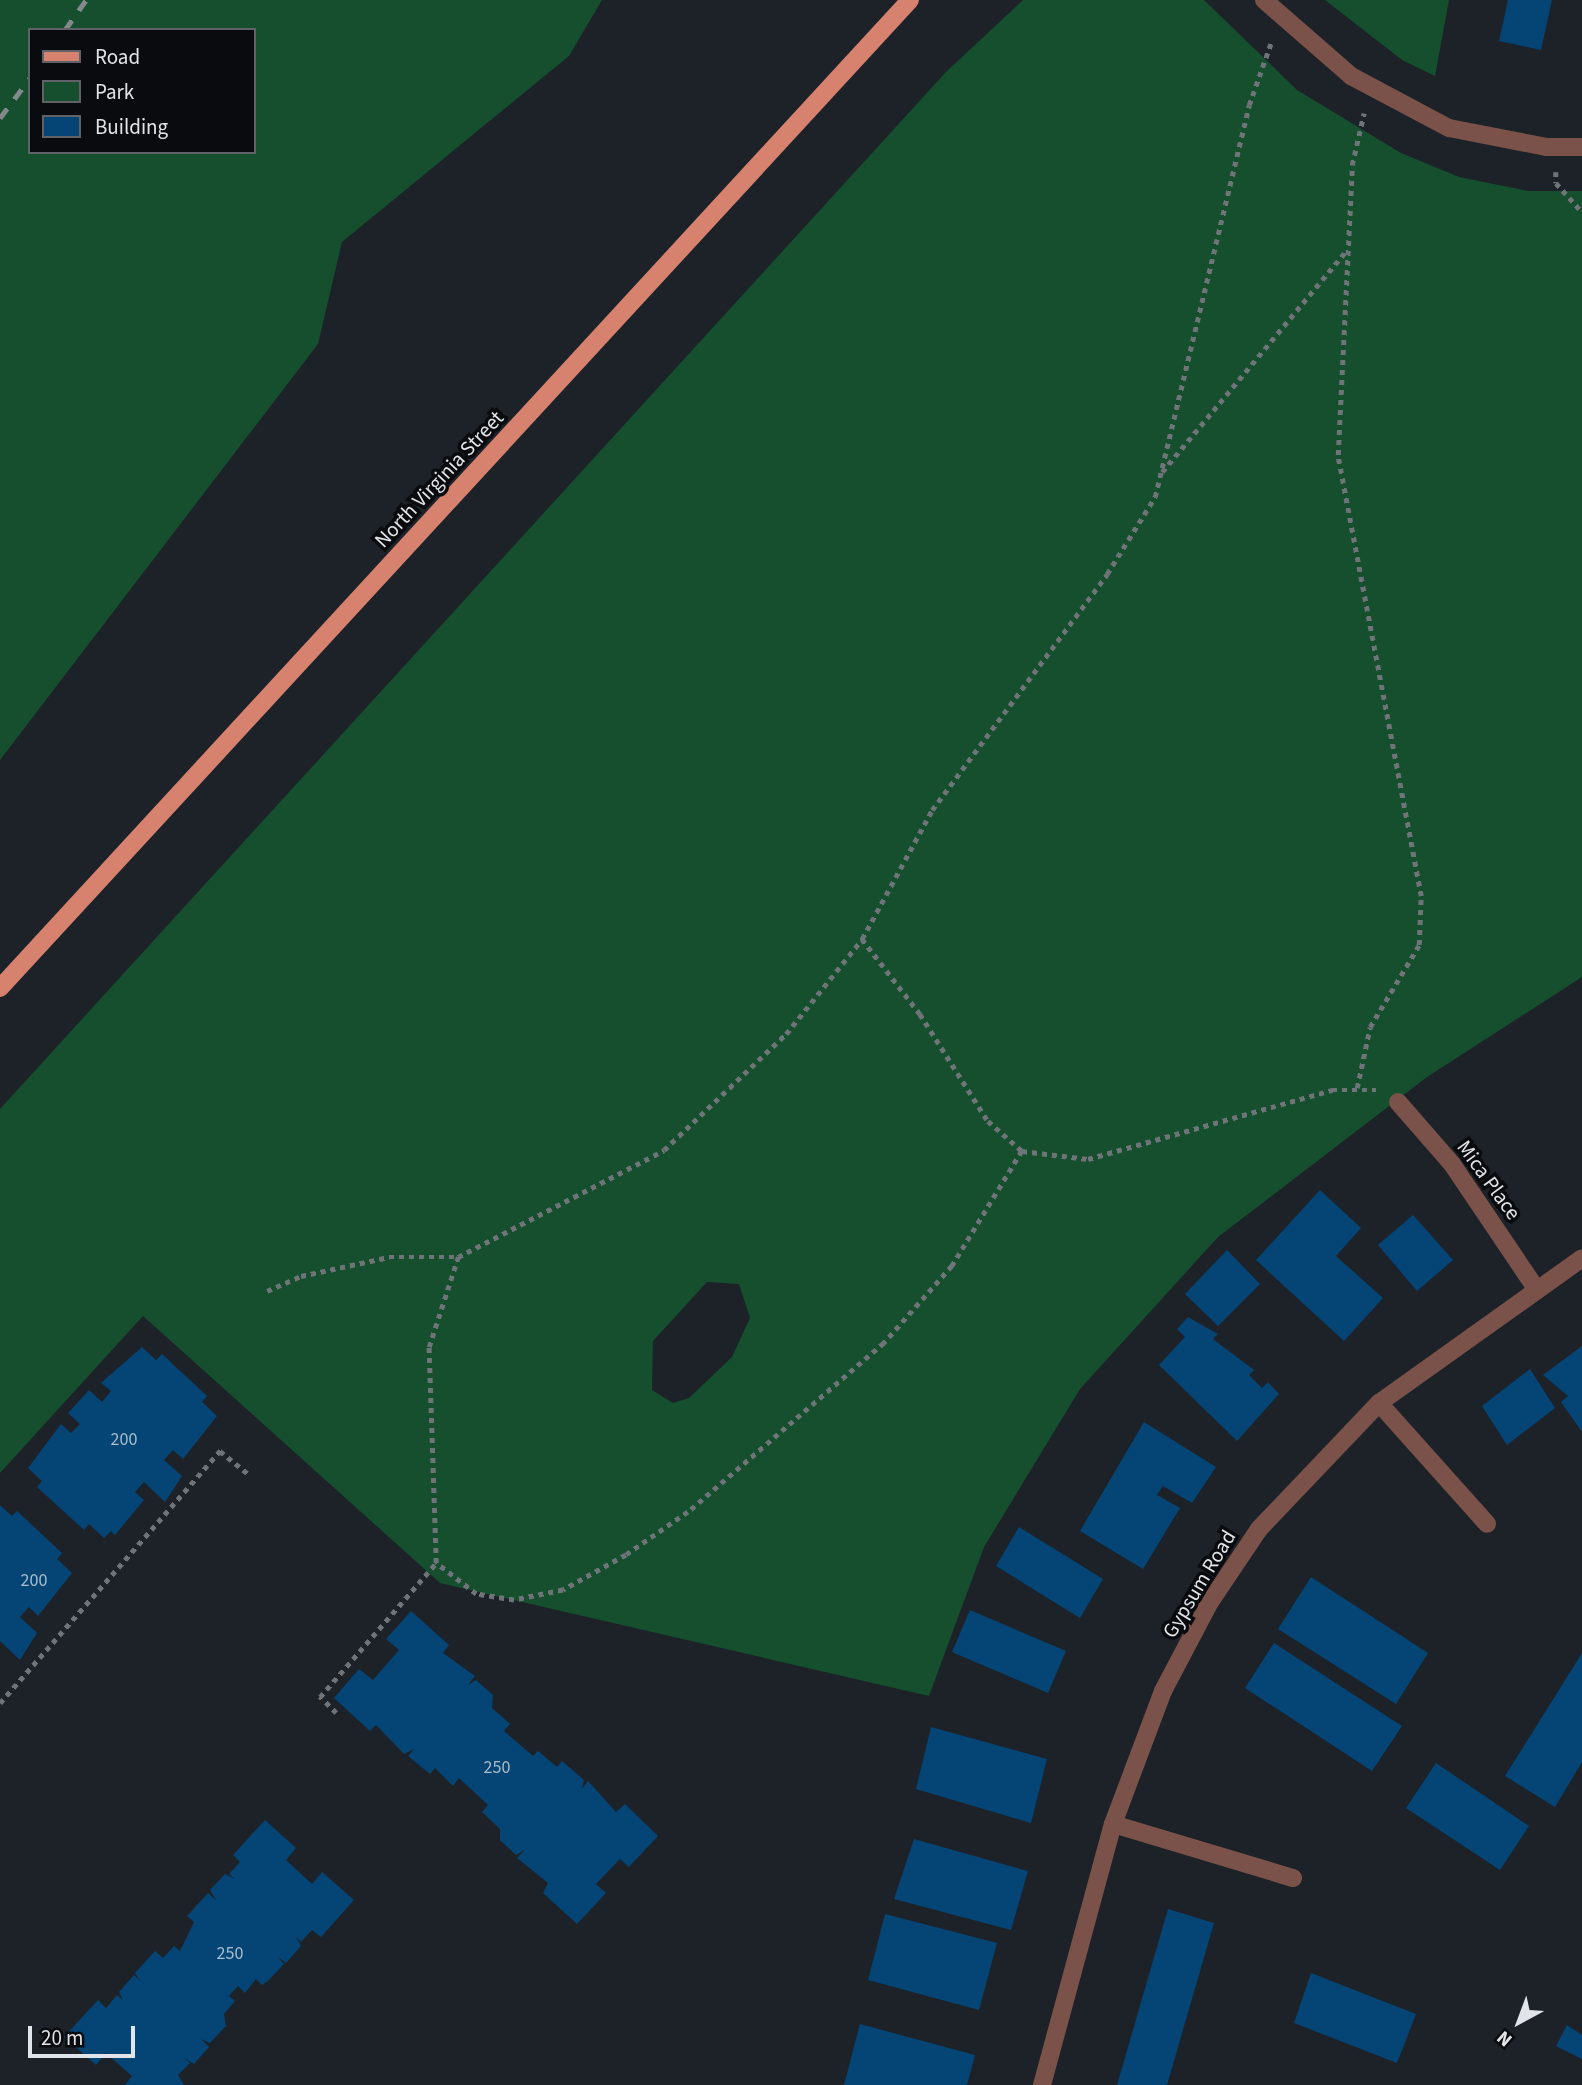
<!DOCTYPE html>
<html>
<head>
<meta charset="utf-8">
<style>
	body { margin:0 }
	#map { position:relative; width:1582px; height:2085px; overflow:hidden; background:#1c2228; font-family:"Source Sans 3",sans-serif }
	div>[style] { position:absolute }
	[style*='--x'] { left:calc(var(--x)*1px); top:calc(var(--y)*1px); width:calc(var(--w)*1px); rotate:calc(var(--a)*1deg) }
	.green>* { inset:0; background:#154f2e }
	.building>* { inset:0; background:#044576 }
	.path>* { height:4.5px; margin-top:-2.25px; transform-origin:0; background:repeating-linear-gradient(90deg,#6f7479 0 5px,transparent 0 10px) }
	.street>* { height:18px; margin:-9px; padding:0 9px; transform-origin:9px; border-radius:9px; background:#7b5249 }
	.primary>* { height:18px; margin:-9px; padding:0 9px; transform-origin:9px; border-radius:9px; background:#d6826e }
	.rail>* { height:5px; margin-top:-2.5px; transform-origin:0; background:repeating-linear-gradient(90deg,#83888d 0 12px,transparent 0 24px) }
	span { translate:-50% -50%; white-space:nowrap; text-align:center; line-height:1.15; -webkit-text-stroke:7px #090b0e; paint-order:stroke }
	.number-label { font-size:18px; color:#aabdcc }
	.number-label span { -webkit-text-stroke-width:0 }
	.street-label { font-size:21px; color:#e1e5e9 }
	.legend { position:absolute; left:28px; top:28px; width:228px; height:126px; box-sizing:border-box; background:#090b0e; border:2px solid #5f6266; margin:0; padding:9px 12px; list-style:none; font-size:21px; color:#e1e5e9 }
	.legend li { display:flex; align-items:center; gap:14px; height:35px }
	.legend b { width:35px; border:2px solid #5f6266 }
	.north { position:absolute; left:1484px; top:1987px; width:70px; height:70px; -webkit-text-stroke:5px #090b0e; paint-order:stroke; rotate:221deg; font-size:19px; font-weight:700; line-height:28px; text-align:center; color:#e1e5e9 }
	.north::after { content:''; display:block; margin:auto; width:24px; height:32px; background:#e1e5e9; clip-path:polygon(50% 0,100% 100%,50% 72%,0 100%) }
	.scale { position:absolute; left:28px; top:2026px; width:107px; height:32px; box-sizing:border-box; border:4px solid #e1e5e9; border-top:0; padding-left:9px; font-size:21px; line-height:24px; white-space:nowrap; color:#e1e5e9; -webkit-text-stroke:5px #090b0e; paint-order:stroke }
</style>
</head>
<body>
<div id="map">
	<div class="green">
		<i style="clip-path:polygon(evenodd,0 0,602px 0,569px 56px,342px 242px,318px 344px,0 760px,0 0,30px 30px,254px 30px,254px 152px,30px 152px,30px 30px)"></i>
		<i style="clip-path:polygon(evenodd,1023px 0,1204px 0,1297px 90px,1401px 153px,1459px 177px,1528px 191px,1582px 191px,1582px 977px,1427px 1077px,1218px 1237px,1080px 1389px,984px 1547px,929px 1696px,440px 1583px,143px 1316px,0 1473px,0 1109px,946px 72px,1023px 0,707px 1282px,739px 1284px,750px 1318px,732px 1357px,689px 1398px,673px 1403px,652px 1390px,653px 1341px,707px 1282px)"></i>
		<i style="clip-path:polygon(1325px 0,1449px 0,1435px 76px,1402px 60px)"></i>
	</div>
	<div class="building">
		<i style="clip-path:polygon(1508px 0,1552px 0,1541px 50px,1499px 41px)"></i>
		<i style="clip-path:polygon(1320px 1190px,1361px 1228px,1336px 1256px,1383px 1298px,1344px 1341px,1256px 1260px)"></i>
		<i style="clip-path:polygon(1413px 1215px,1453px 1260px,1417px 1291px,1378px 1245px)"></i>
		<i style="clip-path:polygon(1227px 1250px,1260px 1284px,1218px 1326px,1185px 1294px)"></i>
		<i style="clip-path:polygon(1188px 1317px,1218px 1334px,1213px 1339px,1254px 1370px,1249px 1375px,1262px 1388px,1268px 1382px,1279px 1394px,1237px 1441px,1159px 1365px,1185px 1337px,1177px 1329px)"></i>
		<i style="clip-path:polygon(1582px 1346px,1582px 1432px,1561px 1402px,1568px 1396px,1543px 1375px)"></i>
		<i style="clip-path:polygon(142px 1347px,156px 1360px,162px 1354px,207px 1396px,202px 1402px,217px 1416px,183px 1459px,173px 1450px,164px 1460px,182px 1476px,165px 1502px,144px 1482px,135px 1492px,144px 1500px,115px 1535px,111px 1531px,104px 1538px,89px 1524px,84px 1530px,37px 1487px,42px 1481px,28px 1468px,61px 1424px,71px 1433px,80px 1424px,68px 1413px,89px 1390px,102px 1402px,111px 1391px,101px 1383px)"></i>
		<i style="clip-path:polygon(1530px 1369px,1555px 1408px,1507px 1445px,1482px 1406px)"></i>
		<i style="clip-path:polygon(1144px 1422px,1216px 1467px,1192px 1503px,1163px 1486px,1157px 1495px,1180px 1508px,1143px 1569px,1080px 1531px)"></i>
		<i style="clip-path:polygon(0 1505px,12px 1516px,17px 1511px,62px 1553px,57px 1559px,72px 1573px,38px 1616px,29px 1607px,20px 1617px,37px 1633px,20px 1660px,0 1641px)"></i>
		<i style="clip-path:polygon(1019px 1527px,1103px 1579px,1080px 1618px,996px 1566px)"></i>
		<i style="clip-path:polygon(1311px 1577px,1428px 1653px,1396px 1704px,1278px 1629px)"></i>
		<i style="clip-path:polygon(970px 1610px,1066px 1651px,1048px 1693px,952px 1652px)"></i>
		<i style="clip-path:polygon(411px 1611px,449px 1645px,443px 1653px,475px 1676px,468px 1685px,476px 1680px,493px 1695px,492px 1708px,510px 1724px,504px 1731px,533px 1756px,538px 1751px,557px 1767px,562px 1761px,584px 1780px,582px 1789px,588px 1781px,616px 1812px,625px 1804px,658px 1836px,629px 1867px,620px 1859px,596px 1884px,606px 1893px,577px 1924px,543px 1893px,548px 1883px,517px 1858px,525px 1850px,516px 1855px,500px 1840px,500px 1829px,482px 1812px,488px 1805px,459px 1778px,453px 1786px,435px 1768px,430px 1774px,408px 1756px,414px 1749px,404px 1754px,376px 1725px,370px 1731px,334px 1698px,359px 1669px,373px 1680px,399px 1650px,386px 1639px)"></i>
		<i style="clip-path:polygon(1274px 1643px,1402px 1726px,1372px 1771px,1245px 1688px)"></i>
		<i style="clip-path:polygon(1582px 1653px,1582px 1762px,1555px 1807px,1505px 1776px)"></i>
		<i style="clip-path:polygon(931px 1727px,1047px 1759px,1031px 1823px,916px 1789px)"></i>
		<i style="clip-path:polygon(1436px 1763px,1529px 1826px,1500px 1870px,1406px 1808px)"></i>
		<i style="clip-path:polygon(265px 1820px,296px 1848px,286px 1860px,312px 1884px,322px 1872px,354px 1900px,321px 1937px,312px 1930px,301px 1942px,296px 1937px,301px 1946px,286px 1963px,278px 1957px,284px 1964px,269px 1980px,262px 1985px,256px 1979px,245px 1993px,238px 1986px,229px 1996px,235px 2001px,224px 2014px,226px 2026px,210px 2043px,201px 2039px,209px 2047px,194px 2064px,184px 2058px,190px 2063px,178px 2075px,184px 2085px,125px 2085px,132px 2076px,106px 2053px,96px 2065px,64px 2037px,98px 2000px,106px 2008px,117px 1995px,123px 2000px,119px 1992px,134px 1975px,140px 1981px,135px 1973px,155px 1951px,163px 1958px,174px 1946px,180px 1951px,194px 1922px,187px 1916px,208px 1893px,216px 1900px,210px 1890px,225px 1874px,235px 1879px,229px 1874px,240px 1862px,233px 1855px)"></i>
		<i style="clip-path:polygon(914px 1839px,1028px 1871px,1011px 1930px,894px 1899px)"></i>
		<i style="clip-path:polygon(1168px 1909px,1214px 1923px,1167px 2085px,1117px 2085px)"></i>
		<i style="clip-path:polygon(885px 1914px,997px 1943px,979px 2010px,868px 1980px)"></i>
		<i style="clip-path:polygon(1311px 1973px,1416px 2014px,1397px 2063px,1294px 2023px)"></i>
		<i style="clip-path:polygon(860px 2024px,975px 2055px,967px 2085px,844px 2085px)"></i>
		<i style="clip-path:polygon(1567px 2025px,1582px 2035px,1582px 2059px,1556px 2046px)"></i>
	</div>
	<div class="path">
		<i style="--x:1556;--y:172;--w:11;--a:90"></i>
		<i style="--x:1556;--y:183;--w:39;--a:48"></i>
		<i style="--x:1162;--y:472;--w:289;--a:-50.2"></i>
		<i style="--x:862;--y:939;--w:95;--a:52.3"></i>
		<i style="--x:920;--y:1014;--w:127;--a:57.6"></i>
		<i style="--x:988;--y:1121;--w:45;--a:41.4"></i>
		<i style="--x:1022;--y:1151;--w:66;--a:6.9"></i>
		<i style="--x:1088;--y:1159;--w:254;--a:-15.8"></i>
		<i style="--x:1332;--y:1090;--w:44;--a:0"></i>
		<i style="--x:1357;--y:1088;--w:62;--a:-78"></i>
		<i style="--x:1370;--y:1027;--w:96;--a:-59.1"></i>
		<i style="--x:1419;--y:945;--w:49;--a:-87.7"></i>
		<i style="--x:1421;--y:896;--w:449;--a:-100.7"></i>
		<i style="--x:1338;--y:455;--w:290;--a:-87.2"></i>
		<i style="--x:1352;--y:165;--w:53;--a:-77"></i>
		<i style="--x:1022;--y:1151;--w:135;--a:121.3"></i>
		<i style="--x:952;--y:1266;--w:103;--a:131.4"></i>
		<i style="--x:884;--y:1343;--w:259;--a:139.2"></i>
		<i style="--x:688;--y:1512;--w:75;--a:145.3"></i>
		<i style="--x:626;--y:1555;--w:72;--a:150.9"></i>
		<i style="--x:563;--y:1590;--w:50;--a:168.5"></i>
		<i style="--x:514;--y:1600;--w:38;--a:-171"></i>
		<i style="--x:476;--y:1594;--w:51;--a:-142.2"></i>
		<i style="--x:436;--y:1563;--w:216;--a:-91.9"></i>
		<i style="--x:429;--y:1347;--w:95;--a:-72.1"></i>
		<i style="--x:458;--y:1257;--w:232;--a:-27.4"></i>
		<i style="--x:664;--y:1150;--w:168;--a:-43.6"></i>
		<i style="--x:786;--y:1034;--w:122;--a:-51.3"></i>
		<i style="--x:862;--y:939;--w:147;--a:-61.5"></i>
		<i style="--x:932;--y:810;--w:294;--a:-53.4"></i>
		<i style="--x:1107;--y:574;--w:91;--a:-58.1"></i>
		<i style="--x:1155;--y:497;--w:403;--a:-76.5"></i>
		<i style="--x:1249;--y:105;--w:66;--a:-70.5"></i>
		<i style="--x:267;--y:1291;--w:37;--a:-24"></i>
		<i style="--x:301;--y:1276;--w:90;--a:-12.2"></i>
		<i style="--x:389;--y:1257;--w:69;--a:0"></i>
		<i style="--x:0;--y:1703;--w:335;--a:-48.9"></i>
		<i style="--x:220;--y:1451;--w:38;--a:39"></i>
		<i style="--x:336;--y:1713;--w:23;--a:-135"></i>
		<i style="--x:320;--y:1697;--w:177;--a:-49.1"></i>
	</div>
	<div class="street">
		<i style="--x:1264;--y:0;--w:116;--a:41.1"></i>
		<i style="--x:1351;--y:76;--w:111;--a:28"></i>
		<i style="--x:1449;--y:128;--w:100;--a:11"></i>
		<i style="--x:1547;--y:147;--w:35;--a:0"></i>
		<i style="--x:1398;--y:1102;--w:82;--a:48.9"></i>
		<i style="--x:1452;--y:1164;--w:152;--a:56"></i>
		<i style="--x:1379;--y:1403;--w:162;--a:48.2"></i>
		<i style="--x:1113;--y:1824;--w:188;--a:16.7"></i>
		<i style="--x:1042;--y:2085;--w:270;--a:-74.8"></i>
		<i style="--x:1113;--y:1824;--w:142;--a:-69.4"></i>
		<i style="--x:1163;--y:1691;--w:101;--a:-62.2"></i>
		<i style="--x:1210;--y:1602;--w:88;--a:-56.1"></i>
		<i style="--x:1259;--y:1529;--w:174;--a:-46.4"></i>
		<i style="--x:1379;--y:1403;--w:249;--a:-35.5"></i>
	</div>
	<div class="primary">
		<i style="--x:0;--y:988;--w:1343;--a:-47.35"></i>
	</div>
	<div class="rail">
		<i style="--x:65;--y:30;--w:37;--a:-55"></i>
		<i style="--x:0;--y:118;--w:50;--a:-53.1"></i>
	</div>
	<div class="number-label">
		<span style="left:124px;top:1440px">200</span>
		<span style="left:34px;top:1581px">200</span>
		<span style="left:497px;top:1768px">250</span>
		<span style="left:230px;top:1954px">250</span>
	</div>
	<div class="street-label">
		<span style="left:439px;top:479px;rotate:-47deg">North Virginia Street</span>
		<span style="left:1489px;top:1180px;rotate:54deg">Mica Place</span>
		<span style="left:1199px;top:1584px;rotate:-59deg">Gypsum Road</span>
	</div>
	<ul class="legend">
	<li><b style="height:9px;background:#d6826e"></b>Road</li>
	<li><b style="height:19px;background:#154f2e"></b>Park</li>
	<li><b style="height:19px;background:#044576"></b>Building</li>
	</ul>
	<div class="north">N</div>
	<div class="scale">20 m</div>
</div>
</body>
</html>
